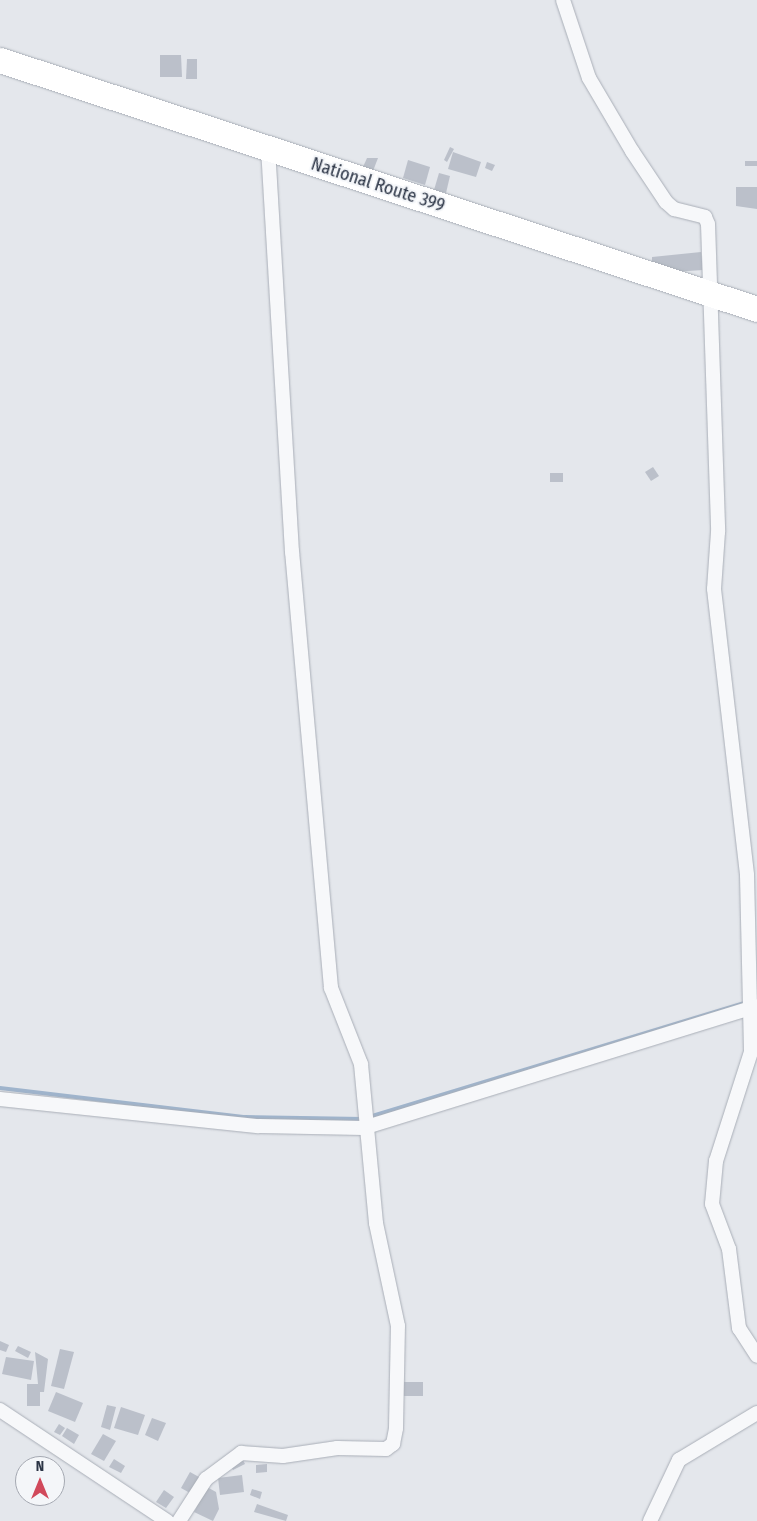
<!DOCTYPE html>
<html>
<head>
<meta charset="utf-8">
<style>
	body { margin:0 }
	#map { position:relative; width:757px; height:1521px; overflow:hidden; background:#e4e7ec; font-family:"Fira Sans Condensed",sans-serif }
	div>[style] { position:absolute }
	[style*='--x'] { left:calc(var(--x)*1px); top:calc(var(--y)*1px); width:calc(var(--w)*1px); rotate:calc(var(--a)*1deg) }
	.stream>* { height:4px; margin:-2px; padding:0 2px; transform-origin:2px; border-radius:2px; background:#9fb4cc }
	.building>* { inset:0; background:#bbc0ca }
	.roads { filter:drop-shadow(0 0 1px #a9aeb7) drop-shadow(0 0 1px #a9aeb7) }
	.street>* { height:14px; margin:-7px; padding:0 7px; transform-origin:7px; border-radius:7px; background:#f7f8fa }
	.highway>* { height:25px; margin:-12.5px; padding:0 12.5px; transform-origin:12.5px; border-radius:12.5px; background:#fff }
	span { translate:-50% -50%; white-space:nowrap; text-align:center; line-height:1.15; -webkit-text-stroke:4px #f4f6f9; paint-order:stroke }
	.street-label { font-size:18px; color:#2b3445 }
	.north { position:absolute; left:15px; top:1456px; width:50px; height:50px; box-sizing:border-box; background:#f4f6f9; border:1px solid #a4a8b1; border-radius:50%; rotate:0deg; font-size:14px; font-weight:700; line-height:20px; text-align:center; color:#2b3445 }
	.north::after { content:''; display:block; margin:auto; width:18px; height:22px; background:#d1495b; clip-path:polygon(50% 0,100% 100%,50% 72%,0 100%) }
</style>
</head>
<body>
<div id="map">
	<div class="stream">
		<i style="--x:0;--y:1088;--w:247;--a:6.8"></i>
		<i style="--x:245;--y:1117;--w:118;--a:1"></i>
		<i style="--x:369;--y:1117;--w:396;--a:-16.9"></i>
	</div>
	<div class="building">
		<i style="clip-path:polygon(160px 55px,181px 55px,182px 77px,160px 77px)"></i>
		<i style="clip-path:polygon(187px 59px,197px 59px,197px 79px,186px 79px)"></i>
		<i style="clip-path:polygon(450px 147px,454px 149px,447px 162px,444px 160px)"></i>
		<i style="clip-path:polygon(453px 152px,481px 162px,476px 177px,448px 169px)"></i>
		<i style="clip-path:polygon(367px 158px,378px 158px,373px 171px,363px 167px)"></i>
		<i style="clip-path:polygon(408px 160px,430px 167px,425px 185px,403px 178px)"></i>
		<i style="clip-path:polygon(745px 161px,757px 161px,757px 166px,745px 166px)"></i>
		<i style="clip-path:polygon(487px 162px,495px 165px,492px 171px,485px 168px)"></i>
		<i style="clip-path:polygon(439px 173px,450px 176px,446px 193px,434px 190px)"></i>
		<i style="clip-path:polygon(736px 187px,757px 187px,757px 209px,736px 206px)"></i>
		<i style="clip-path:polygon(701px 252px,703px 270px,673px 272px,652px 267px,652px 257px)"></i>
		<i style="clip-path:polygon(653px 467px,659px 476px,651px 481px,645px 472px)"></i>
		<i style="clip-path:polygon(550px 473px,563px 473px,563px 482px,550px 482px)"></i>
		<i style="clip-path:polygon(0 1341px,9px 1345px,6px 1352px,0 1350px)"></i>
		<i style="clip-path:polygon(18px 1346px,31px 1352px,28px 1358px,15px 1351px)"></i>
		<i style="clip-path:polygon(60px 1349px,74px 1352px,64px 1389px,51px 1386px)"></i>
		<i style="clip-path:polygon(35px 1352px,48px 1359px,44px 1392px,40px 1392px,40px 1406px,27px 1406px,27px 1384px,38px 1384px)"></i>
		<i style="clip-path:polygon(6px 1357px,34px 1361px,31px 1380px,2px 1374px)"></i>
		<i style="clip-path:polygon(401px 1382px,423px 1382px,423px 1396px,401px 1396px)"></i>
		<i style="clip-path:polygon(56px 1392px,83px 1403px,75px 1422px,48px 1411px)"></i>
		<i style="clip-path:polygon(107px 1405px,116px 1407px,110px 1430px,101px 1427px)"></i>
		<i style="clip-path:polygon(121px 1407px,145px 1415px,138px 1435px,114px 1428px)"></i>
		<i style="clip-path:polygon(152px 1418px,166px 1423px,158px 1441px,145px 1435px)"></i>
		<i style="clip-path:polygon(59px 1424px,65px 1428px,60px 1435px,54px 1432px)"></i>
		<i style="clip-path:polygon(67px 1428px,79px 1435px,74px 1444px,62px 1436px)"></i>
		<i style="clip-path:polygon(103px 1434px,116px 1441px,104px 1461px,91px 1454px)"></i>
		<i style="clip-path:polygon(114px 1459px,125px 1466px,121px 1473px,109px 1467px)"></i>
		<i style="clip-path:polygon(243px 1460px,245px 1464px,233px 1470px,231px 1467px)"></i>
		<i style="clip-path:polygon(267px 1464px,267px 1472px,256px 1473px,256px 1465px)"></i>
		<i style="clip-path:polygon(190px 1472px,199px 1477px,190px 1493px,181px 1488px)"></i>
		<i style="clip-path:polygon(242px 1475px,244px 1492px,220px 1495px,218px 1478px)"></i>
		<i style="clip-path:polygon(207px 1487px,216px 1492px,219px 1509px,213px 1521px,194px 1512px)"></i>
		<i style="clip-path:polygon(252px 1489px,262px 1492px,260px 1499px,250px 1495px)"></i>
		<i style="clip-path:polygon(164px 1490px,174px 1497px,166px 1508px,156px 1502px)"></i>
		<i style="clip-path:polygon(257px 1504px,288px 1515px,286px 1521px,254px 1512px)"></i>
	</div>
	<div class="roads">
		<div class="street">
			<i style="--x:563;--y:0;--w:82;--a:71.6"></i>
			<i style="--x:589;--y:78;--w:85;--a:59.5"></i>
			<i style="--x:632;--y:151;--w:61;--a:56.3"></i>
			<i style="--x:666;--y:202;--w:11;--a:41"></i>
			<i style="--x:674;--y:209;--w:32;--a:14"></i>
			<i style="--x:705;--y:217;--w:8;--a:67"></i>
			<i style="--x:708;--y:224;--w:308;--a:88.1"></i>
			<i style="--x:718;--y:532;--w:57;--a:94"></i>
			<i style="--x:714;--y:589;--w:288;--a:83.4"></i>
			<i style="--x:747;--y:875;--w:177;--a:88.7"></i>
			<i style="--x:751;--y:1052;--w:114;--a:107.8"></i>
			<i style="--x:716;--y:1161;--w:43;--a:95.3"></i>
			<i style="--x:712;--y:1204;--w:48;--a:69.3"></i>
			<i style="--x:729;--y:1249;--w:80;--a:82.8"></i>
			<i style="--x:739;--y:1328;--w:33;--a:57"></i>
			<i style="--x:0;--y:1099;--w:260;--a:6"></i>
			<i style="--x:259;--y:1126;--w:104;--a:1.1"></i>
			<i style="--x:363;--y:1128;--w:412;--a:-17.2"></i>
			<i style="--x:0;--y:1410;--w:201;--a:33.6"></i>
			<i style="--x:179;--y:1521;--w:50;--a:-57.3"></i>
			<i style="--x:206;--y:1479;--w:44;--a:-36.6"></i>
			<i style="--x:241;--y:1453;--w:42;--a:4.1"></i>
			<i style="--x:283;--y:1456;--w:55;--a:-8.4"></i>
			<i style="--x:337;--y:1448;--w:49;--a:1.2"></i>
			<i style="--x:386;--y:1449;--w:9;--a:-36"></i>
			<i style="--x:393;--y:1444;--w:16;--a:-79"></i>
			<i style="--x:396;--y:1428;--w:102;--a:-88.9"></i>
			<i style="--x:398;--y:1326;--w:105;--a:-102.1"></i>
			<i style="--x:376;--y:1223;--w:160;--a:-95.4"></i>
			<i style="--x:361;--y:1064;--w:82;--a:-111.5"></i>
			<i style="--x:331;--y:988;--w:438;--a:-95.1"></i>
			<i style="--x:292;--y:552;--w:404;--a:-93.4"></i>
			<i style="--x:650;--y:1521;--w:68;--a:-64.6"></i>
			<i style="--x:679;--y:1460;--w:91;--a:-31.1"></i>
		</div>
		<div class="highway">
			<i style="--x:0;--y:60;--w:797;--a:18.21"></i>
		</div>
	</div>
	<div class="street-label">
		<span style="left:378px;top:185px;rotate:18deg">National Route 399</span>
	</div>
	<div class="north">N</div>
</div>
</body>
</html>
